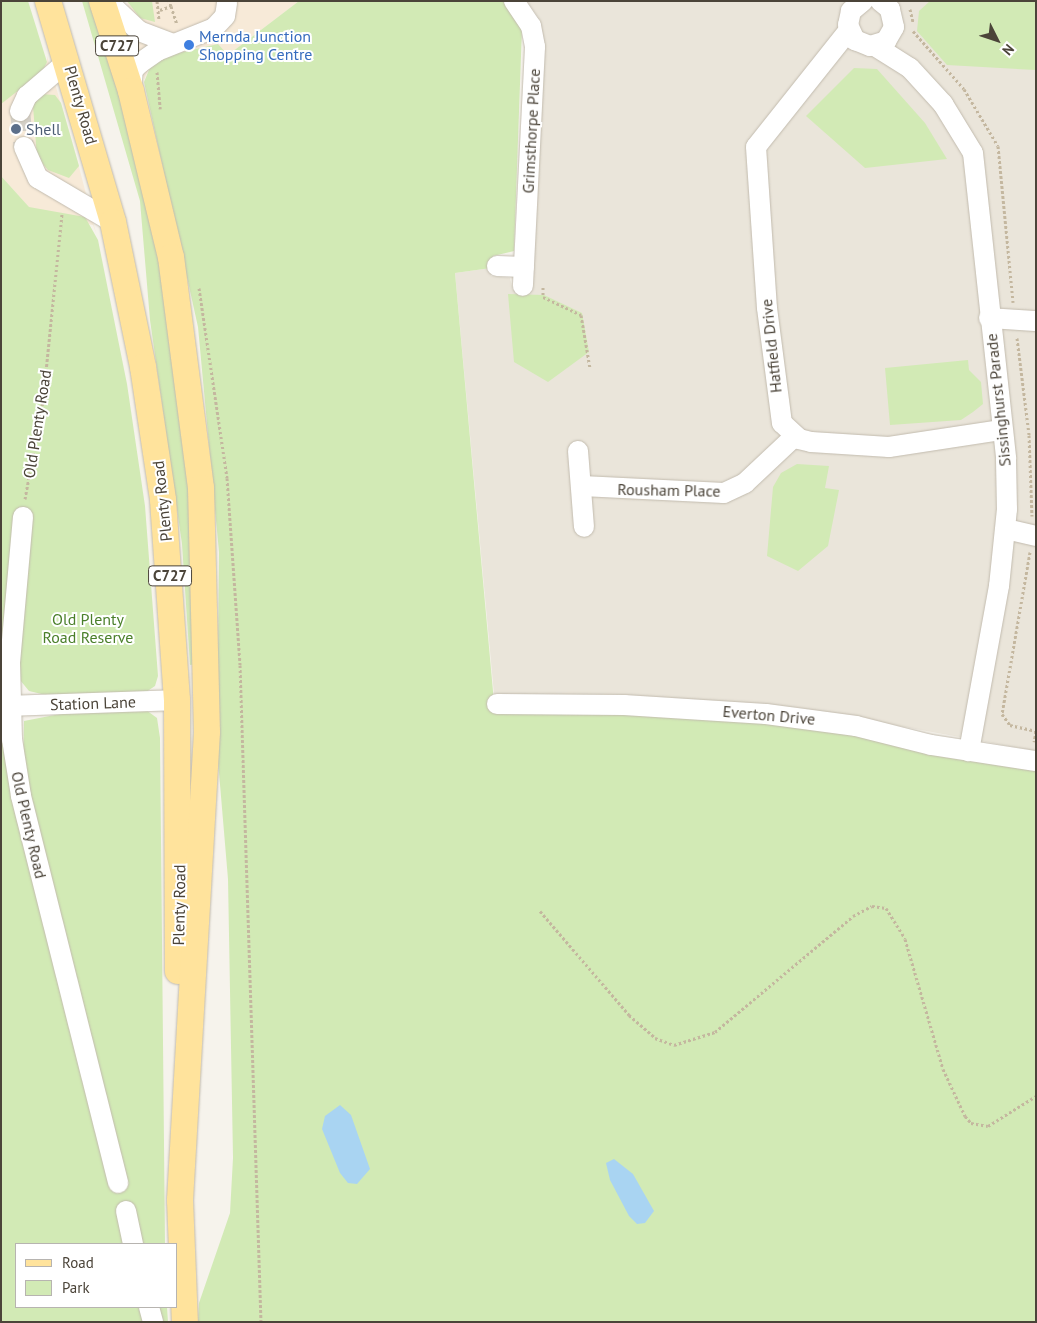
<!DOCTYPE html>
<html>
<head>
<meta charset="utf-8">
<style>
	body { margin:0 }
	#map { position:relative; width:1037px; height:1323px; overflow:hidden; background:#f6f3ec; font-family:"PT Sans",sans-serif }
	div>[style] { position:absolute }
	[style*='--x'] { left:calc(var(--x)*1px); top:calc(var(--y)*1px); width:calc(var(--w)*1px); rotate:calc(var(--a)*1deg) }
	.residential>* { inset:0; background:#eae5da }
	.commercial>* { inset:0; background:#f7ead8 }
	.green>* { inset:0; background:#d2eab5 }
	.water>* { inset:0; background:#a9d4f2 }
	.minor-tunnel>* { height:20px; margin-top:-10px; transform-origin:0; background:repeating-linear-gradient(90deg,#d4d0c8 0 20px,transparent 0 30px) }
	.path>* { height:3px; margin-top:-1.5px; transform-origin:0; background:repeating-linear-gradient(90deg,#c4b79f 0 2.5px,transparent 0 5px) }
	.roads { filter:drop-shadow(0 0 1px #c2bbae) drop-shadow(0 0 1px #c2bbae) }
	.minor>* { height:20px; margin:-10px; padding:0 10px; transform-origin:10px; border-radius:10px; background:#fff }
	.major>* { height:26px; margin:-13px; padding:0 13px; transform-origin:13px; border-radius:13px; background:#ffe39c }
	.dots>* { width:14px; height:14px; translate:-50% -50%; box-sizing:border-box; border:2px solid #fff; border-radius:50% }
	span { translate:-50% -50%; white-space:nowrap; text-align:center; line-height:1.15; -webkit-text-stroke:4px #fff; paint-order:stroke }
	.shield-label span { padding:1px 4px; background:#fff; border:1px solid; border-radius:4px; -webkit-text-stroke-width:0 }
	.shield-label { font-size:15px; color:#4b4439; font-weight:700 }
	.shop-label { font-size:16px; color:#366cbe }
	.left { translate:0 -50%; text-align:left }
	.street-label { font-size:16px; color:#4b4439 }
	.service-label { font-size:16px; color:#4e5e75 }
	.park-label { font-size:16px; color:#4a7f2a }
	.frame { position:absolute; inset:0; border:2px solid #4b4439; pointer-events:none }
	.legend { position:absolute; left:15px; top:1243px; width:162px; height:65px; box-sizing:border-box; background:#fff; border:1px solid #b7b4b0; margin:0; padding:6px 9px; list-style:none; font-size:15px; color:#4b4439 }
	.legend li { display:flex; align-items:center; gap:10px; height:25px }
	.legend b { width:25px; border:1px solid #b7b4b0 }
	.north { position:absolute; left:972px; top:15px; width:50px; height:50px; -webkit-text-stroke:4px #fff; paint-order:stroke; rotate:131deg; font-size:14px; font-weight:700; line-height:20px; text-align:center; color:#4b4439 }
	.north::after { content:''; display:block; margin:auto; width:18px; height:22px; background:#4b4439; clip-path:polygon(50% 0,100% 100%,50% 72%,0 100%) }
</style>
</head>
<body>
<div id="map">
	<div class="residential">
		<i style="clip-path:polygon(527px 1px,1036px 1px,1036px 751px,801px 708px,662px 697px,494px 694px,455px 273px,491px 268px,491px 276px,510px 278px,513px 290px,533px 290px,544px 43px,540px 20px)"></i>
	</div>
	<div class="commercial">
		<i style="clip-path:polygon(127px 1px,299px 1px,219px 62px,151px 65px,144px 80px)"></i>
		<i style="clip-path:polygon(47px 56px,78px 163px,96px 233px,93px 225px,34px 213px,1px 176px,1px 101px,47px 61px)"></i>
	</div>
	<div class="green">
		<i style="clip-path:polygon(1px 1px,28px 1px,47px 62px,42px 72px,1px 104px)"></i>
		<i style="clip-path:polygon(82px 1px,91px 1px,104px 39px,157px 240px,185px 414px,196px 664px,190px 665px,182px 544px,150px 320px,140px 201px)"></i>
		<i style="clip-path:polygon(127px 1px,152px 1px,155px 22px,140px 18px)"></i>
		<i style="clip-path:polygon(299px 1px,503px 1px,522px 28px,514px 251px,493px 256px,491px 268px,455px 273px,495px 713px,637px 715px,760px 723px,849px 734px,944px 757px,1036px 771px,1036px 1322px,198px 1322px,199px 1303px,230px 1213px,233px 1158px,228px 879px,217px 749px,219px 552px,198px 327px,144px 82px,151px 65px,165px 56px,218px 44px,228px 55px)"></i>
		<i style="clip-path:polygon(930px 1px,1036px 1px,1036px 70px,947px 65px,917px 31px,919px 11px)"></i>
		<i style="clip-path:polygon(854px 68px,877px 69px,925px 123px,947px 159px,865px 168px,806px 116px)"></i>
		<i style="clip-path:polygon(40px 94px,55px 95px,61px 103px,79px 166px,69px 178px,48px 170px,37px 157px,33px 106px)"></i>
		<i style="clip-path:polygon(1px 176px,29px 207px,85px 217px,98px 240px,127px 384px,145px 506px,158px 676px,155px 686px,146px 692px,50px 696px,29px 691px,20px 680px,1px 672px)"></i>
		<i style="clip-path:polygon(508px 294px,544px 295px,582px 313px,589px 352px,548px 382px,514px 362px)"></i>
		<i style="clip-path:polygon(968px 360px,969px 370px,981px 382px,983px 404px,973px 412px,961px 420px,890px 425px,885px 368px)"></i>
		<i style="clip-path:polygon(797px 464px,829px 466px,825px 488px,839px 490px,828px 546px,798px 571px,767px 556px,773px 487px,781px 473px)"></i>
		<i style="clip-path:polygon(146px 710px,157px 718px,160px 738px,165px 1244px,16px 1244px,16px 1307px,167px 1307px,168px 1322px,1px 1322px,1px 711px,23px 769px,24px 721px,65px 713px)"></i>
	</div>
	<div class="water">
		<i style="clip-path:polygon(340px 1105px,351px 1115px,370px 1169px,357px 1184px,348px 1183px,340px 1173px,322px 1129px,325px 1116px)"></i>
		<i style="clip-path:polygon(614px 1159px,633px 1174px,654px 1211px,645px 1223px,637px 1224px,629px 1216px,610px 1180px,606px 1163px)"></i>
	</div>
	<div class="minor-tunnel">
		<i style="--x:20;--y:111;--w:36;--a:84"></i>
	</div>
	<div class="path">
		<i style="--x:157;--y:1;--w:18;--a:84"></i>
		<i style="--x:171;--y:6;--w:19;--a:72"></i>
		<i style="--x:910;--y:9;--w:13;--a:77"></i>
		<i style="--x:160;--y:10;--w:12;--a:-20"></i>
		<i style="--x:171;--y:6;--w:5;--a:-112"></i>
		<i style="--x:913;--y:31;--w:77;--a:48.7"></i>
		<i style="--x:964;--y:89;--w:66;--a:59.2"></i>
		<i style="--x:998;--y:146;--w:157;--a:84.5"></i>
		<i style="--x:157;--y:72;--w:37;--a:85"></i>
		<i style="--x:543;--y:287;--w:10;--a:90"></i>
		<i style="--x:543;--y:297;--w:42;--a:25.3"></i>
		<i style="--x:581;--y:315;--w:54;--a:80.4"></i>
		<i style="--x:199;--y:288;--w:192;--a:81.6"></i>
		<i style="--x:227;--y:478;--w:187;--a:86"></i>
		<i style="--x:240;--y:665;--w:657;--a:88.17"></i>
		<i style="--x:1017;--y:338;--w:98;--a:82.9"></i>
		<i style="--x:1029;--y:435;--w:81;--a:87.9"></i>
		<i style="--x:25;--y:499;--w:100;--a:-79.6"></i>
		<i style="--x:43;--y:401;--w:189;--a:-84.2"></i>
		<i style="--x:1030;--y:552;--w:164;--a:99.8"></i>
		<i style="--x:1002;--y:714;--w:14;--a:54"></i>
		<i style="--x:1010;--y:725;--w:27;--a:13"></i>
		<i style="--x:1036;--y:731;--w:11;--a:100"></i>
		<i style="--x:540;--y:911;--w:137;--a:49.4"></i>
		<i style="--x:629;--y:1015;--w:35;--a:41"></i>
		<i style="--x:655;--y:1038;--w:20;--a:20"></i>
		<i style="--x:674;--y:1045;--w:43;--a:-17.6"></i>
		<i style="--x:715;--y:1032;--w:180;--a:-40"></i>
		<i style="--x:853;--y:916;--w:21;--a:-28"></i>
		<i style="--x:872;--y:906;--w:14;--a:8"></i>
		<i style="--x:886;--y:908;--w:36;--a:58"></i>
		<i style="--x:905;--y:939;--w:135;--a:73.7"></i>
		<i style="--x:943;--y:1069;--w:52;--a:64.9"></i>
		<i style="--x:965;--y:1116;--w:9;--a:49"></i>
		<i style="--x:971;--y:1123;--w:17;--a:10"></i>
		<i style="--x:988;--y:1126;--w:57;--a:-32"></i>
	</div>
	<div class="roads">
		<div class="minor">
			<i style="--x:107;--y:1;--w:44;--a:43.2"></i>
			<i style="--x:139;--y:31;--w:36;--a:21"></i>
			<i style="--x:514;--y:1;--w:30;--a:56"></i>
			<i style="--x:531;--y:26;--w:21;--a:79"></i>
			<i style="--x:535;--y:47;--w:239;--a:92.9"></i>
			<i style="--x:863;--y:1;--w:16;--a:140"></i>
			<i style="--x:851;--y:11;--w:14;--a:102"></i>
			<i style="--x:848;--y:25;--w:17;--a:65"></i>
			<i style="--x:855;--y:40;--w:16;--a:22"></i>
			<i style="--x:870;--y:46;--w:17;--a:-17"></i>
			<i style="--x:886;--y:41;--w:16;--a:-60"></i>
			<i style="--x:894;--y:27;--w:18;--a:-103"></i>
			<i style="--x:890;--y:9;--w:13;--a:-141"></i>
			<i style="--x:849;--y:30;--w:149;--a:128.5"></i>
			<i style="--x:756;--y:147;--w:161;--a:86.1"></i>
			<i style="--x:767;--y:308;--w:116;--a:82.6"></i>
			<i style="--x:782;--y:423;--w:23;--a:43"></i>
			<i style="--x:799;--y:439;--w:12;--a:14"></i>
			<i style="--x:811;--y:442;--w:78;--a:3.7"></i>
			<i style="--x:889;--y:447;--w:114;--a:-8.6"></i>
			<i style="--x:875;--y:46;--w:41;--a:32.2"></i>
			<i style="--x:910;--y:68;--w:49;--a:47.5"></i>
			<i style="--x:943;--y:104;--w:57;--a:58.5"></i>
			<i style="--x:973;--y:153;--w:308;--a:83.8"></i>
			<i style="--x:1006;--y:459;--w:50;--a:88.9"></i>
			<i style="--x:1007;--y:509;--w:77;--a:95.9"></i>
			<i style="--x:999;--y:586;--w:168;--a:100.3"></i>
			<i style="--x:131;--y:91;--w:21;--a:-85"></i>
			<i style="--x:133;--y:70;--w:10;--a:-45"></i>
			<i style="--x:140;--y:63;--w:21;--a:-35"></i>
			<i style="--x:157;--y:51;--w:61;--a:-22"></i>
			<i style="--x:214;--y:28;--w:16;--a:-47"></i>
			<i style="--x:225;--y:16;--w:13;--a:-81"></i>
			<i style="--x:20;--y:111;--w:17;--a:-65"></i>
			<i style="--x:27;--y:96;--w:54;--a:-40.5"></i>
			<i style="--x:24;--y:147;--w:34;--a:66"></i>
			<i style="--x:38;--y:178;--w:87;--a:30.4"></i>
			<i style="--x:497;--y:266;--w:27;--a:2"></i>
			<i style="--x:989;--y:318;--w:47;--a:3.7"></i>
			<i style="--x:578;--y:451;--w:76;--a:85.5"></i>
			<i style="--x:582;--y:486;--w:142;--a:2.8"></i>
			<i style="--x:724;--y:493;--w:23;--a:-25"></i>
			<i style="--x:745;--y:483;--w:69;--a:-43.2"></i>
			<i style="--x:23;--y:517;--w:147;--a:95.1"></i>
			<i style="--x:10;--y:663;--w:76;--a:88.5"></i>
			<i style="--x:12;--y:739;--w:58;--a:81"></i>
			<i style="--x:21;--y:796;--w:399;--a:75.9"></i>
			<i style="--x:1006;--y:529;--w:31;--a:13"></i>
			<i style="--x:497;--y:704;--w:127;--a:0.5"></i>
			<i style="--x:624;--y:705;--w:142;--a:3.6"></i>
			<i style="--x:766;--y:714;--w:91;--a:7.6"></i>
			<i style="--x:856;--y:726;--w:77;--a:14.2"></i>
			<i style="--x:931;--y:745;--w:106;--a:8.7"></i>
			<i style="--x:9;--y:706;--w:168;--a:-2"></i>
			<i style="--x:126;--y:1211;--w:34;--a:78"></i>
			<i style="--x:149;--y:1307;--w:16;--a:75"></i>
		</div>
		<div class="major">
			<i style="--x:48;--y:1;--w:230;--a:73.6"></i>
			<i style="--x:113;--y:222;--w:148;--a:78.3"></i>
			<i style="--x:143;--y:367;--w:134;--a:81.4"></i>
			<i style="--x:163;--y:500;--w:200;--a:86"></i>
			<i style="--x:177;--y:700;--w:271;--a:89.8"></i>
			<i style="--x:102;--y:1;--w:95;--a:72.1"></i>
			<i style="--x:131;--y:91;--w:171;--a:76.5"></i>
			<i style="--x:171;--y:257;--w:233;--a:82.6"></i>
			<i style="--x:201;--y:488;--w:244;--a:88.6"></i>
			<i style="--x:207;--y:732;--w:469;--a:93.3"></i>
			<i style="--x:180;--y:1200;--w:122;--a:87.7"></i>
		</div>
	</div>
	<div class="dots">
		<i style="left:189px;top:45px;background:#3f7fe0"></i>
		<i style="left:16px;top:129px;background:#5c6f8a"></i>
	</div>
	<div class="shield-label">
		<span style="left:117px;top:46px">C727</span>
		<span style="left:170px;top:576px">C727</span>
	</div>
	<div class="shop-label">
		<span class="left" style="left:199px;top:45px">Mernda Junction<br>Shopping Centre</span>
	</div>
	<div class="street-label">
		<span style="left:81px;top:105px;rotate:74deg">Plenty Road</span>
		<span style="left:531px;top:131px;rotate:-87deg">Grimsthorpe Place</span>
		<span style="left:771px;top:346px;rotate:-96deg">Hatfield Drive</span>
		<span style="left:998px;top:400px;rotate:-96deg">Sissinghurst Parade</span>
		<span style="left:37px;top:424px;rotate:-81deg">Old Plenty Road</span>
		<span style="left:669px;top:490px;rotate:1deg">Rousham Place</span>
		<span style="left:162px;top:501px;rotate:-96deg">Plenty Road</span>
		<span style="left:93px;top:703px;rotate:-2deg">Station Lane</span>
		<span style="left:769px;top:715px;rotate:5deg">Everton Drive</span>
		<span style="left:29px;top:825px;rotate:77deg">Old Plenty Road</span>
		<span style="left:179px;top:905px;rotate:-89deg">Plenty Road</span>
	</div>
	<div class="service-label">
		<span class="left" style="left:26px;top:129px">Shell</span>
	</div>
	<div class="park-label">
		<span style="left:88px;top:628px">Old Plenty<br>Road Reserve</span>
	</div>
	<div class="frame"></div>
	<ul class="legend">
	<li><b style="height:6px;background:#ffe39c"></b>Road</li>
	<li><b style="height:14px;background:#d2eab5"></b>Park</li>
	</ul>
	<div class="north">N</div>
</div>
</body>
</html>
